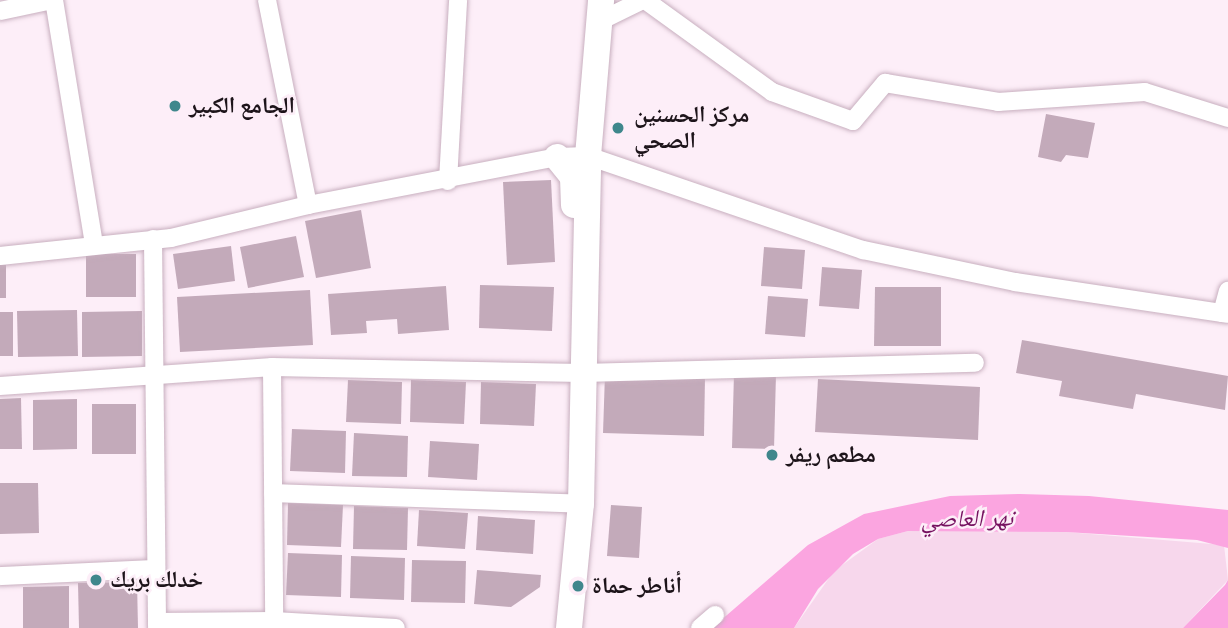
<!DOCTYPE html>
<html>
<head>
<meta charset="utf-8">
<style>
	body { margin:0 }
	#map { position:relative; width:1228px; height:628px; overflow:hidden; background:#fdeef8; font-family:"Source Sans 3","Noto Naskh Arabic",sans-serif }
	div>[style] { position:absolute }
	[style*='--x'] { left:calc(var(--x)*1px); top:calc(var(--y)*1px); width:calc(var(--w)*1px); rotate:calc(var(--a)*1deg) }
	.green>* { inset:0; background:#f7d7ec }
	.water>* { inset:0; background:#fba5e0 }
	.building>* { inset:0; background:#c3aaba }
	.roads { filter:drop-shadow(0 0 2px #c8afbf) drop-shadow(0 0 2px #c8afbf) }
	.street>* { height:18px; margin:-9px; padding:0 9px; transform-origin:9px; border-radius:9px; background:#fff }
	.secondary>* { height:26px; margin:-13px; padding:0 13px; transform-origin:13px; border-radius:13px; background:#fff }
	.dots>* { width:19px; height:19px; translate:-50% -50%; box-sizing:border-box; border:4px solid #fdeef8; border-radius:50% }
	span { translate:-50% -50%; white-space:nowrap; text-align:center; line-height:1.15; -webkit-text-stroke:5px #fdeef8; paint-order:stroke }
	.poi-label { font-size:23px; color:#1d141a; font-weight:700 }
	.left { translate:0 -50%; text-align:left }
	.water-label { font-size:24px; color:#761260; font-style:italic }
</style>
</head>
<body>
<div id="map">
	<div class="green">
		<i style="clip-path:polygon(952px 530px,1066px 532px,1224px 545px,1228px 580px,1183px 628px,794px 628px,834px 571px,878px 539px,908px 531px)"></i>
	</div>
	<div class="water">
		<i style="clip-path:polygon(1020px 494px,1089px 496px,1228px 510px,1228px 548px,1197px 540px,1066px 532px,908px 531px,878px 539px,853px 554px,818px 589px,794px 628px,712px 628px,808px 545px,864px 514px,950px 496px)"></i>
		<i style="clip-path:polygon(1228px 580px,1228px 628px,1183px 628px,1225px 585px)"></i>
	</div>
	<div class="building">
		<i style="clip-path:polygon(1046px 114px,1095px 123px,1088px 158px,1066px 155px,1061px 162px,1038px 157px)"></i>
		<i style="clip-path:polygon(551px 180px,555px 262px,507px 265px,503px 182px)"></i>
		<i style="clip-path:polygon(361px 210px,371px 268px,316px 278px,305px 221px)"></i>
		<i style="clip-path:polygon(296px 236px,304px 277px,248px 288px,240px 247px)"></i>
		<i style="clip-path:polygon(231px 246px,235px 281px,178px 289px,173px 254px)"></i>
		<i style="clip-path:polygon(764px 247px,805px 250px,802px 289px,761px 286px)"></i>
		<i style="clip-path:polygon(86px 254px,136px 254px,136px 297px,86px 297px)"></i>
		<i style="clip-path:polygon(0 265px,6px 265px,6px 298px,0 298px)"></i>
		<i style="clip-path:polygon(822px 267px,862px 270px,859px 309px,819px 306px)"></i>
		<i style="clip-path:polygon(480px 285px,554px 287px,552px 331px,479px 328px)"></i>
		<i style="clip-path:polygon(446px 286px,449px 330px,398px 334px,397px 319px,366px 321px,367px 333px,331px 335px,328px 294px)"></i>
		<i style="clip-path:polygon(875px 287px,941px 287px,941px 346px,874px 346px)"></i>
		<i style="clip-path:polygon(310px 290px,313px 345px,180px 352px,177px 297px)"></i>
		<i style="clip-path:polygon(768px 296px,808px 299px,805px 337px,765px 334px)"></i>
		<i style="clip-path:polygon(77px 310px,78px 356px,18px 357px,17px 311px)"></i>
		<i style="clip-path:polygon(142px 311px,142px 356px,82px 357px,82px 312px)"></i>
		<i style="clip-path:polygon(0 312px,13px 312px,13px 356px,0 356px)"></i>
		<i style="clip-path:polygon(1022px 340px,1228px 376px,1225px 410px,1136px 394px,1133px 409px,1059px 396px,1062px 381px,1016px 373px)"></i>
		<i style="clip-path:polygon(734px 373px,776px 374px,774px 449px,732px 448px)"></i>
		<i style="clip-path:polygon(605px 374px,705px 377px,704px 436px,603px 433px)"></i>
		<i style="clip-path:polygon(818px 379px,980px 387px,978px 440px,815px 432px)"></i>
		<i style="clip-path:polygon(348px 380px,402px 382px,401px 424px,346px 422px)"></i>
		<i style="clip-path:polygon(411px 380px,466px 382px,464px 424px,410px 422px)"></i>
		<i style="clip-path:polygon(481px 382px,536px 384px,534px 426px,480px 424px)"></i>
		<i style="clip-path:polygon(21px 398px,22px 449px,0 449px,0 399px)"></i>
		<i style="clip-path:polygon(77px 399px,77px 449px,33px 450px,33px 400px)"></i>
		<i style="clip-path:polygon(92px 404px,136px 404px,136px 454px,92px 454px)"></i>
		<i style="clip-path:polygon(292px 429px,346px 431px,345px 473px,290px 471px)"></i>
		<i style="clip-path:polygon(354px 433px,408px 436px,407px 477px,352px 476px)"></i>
		<i style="clip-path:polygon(430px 441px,479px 444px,477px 480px,428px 477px)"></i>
		<i style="clip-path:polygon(0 483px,38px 483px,39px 533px,0 534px)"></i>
		<i style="clip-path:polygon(288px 503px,343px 505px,341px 547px,287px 545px)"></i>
		<i style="clip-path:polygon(611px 505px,642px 507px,639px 558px,607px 556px)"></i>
		<i style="clip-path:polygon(354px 506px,408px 508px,407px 550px,353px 549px)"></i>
		<i style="clip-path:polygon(419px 510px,468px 513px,465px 549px,417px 546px)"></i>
		<i style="clip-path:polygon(478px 516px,535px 520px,533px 554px,476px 550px)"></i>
		<i style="clip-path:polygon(288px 553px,342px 555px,341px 597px,286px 595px)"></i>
		<i style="clip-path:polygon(351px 556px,405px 558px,404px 600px,350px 598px)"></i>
		<i style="clip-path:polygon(412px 560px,466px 561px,465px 603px,411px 602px)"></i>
		<i style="clip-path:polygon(477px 570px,541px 575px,540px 587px,511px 607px,474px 604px)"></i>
		<i style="clip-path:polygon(137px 582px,138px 628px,79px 628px,78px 583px)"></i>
		<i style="clip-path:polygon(69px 586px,69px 628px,23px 628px,23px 587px)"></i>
	</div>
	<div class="roads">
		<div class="street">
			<i style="--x:54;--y:0;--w:247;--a:80.7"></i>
			<i style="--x:267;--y:0;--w:209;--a:78.7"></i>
			<i style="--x:645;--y:0;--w:157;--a:35.9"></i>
			<i style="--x:772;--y:92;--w:86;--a:19.7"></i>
			<i style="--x:853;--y:121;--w:50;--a:-49.9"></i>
			<i style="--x:885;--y:83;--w:115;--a:9.5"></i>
			<i style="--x:998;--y:102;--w:147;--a:-3.9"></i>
			<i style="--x:1145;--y:92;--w:87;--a:17.4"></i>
			<i style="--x:0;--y:11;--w:53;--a:-11.9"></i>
			<i style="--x:598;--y:22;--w:50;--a:-26.1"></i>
			<i style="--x:448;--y:181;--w:181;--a:-86.8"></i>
			<i style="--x:153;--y:239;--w:389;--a:89.4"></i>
			<i style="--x:0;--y:256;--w:172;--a:-6"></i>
			<i style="--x:171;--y:238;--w:141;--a:-13.5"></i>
			<i style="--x:308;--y:205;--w:254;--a:-10.9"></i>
			<i style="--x:557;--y:157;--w:31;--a:-2"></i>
			<i style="--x:588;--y:156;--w:291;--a:18.9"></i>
			<i style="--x:863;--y:250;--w:155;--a:11.9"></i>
			<i style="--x:1015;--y:282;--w:215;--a:8.5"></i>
			<i style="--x:1222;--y:313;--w:23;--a:-75"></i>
			<i style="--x:272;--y:367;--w:254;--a:89.5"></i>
			<i style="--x:0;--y:386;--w:273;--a:-4"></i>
			<i style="--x:272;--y:367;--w:310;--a:1.1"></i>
			<i style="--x:582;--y:373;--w:393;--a:-1.5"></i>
			<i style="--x:273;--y:493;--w:308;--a:2"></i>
			<i style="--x:0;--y:576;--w:156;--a:-2.6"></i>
			<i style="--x:157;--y:622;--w:117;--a:-0.5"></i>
			<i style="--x:274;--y:621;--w:122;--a:3.3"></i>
			<i style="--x:700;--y:628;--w:20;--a:-41"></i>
		</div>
		<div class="secondary">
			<i style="--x:557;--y:157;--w:26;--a:51"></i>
			<i style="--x:573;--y:177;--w:28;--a:88"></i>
			<i style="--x:569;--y:628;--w:125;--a:-84.5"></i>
			<i style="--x:581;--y:504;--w:348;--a:-88.8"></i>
			<i style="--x:588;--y:156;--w:157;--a:-85.2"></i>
		</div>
	</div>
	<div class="dots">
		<i style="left:175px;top:106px;background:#3f878c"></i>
		<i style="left:618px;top:128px;background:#3f878c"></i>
		<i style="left:772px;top:455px;background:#3f878c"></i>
		<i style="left:96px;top:580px;background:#3f878c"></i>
		<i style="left:578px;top:586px;background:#3f878c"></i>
	</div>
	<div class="poi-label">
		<span class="left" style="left:189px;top:106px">الجامع الكبير</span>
		<span class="left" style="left:634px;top:128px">مركز الحسنين<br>الصحي</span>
		<span class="left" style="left:786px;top:455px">مطعم ريفر</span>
		<span class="left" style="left:110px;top:580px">خدلك بريك</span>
		<span class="left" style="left:592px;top:586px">أناطر حماة</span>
	</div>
	<div class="water-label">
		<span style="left:967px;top:519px;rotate:-1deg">نهر العاصي</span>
	</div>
</div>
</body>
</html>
